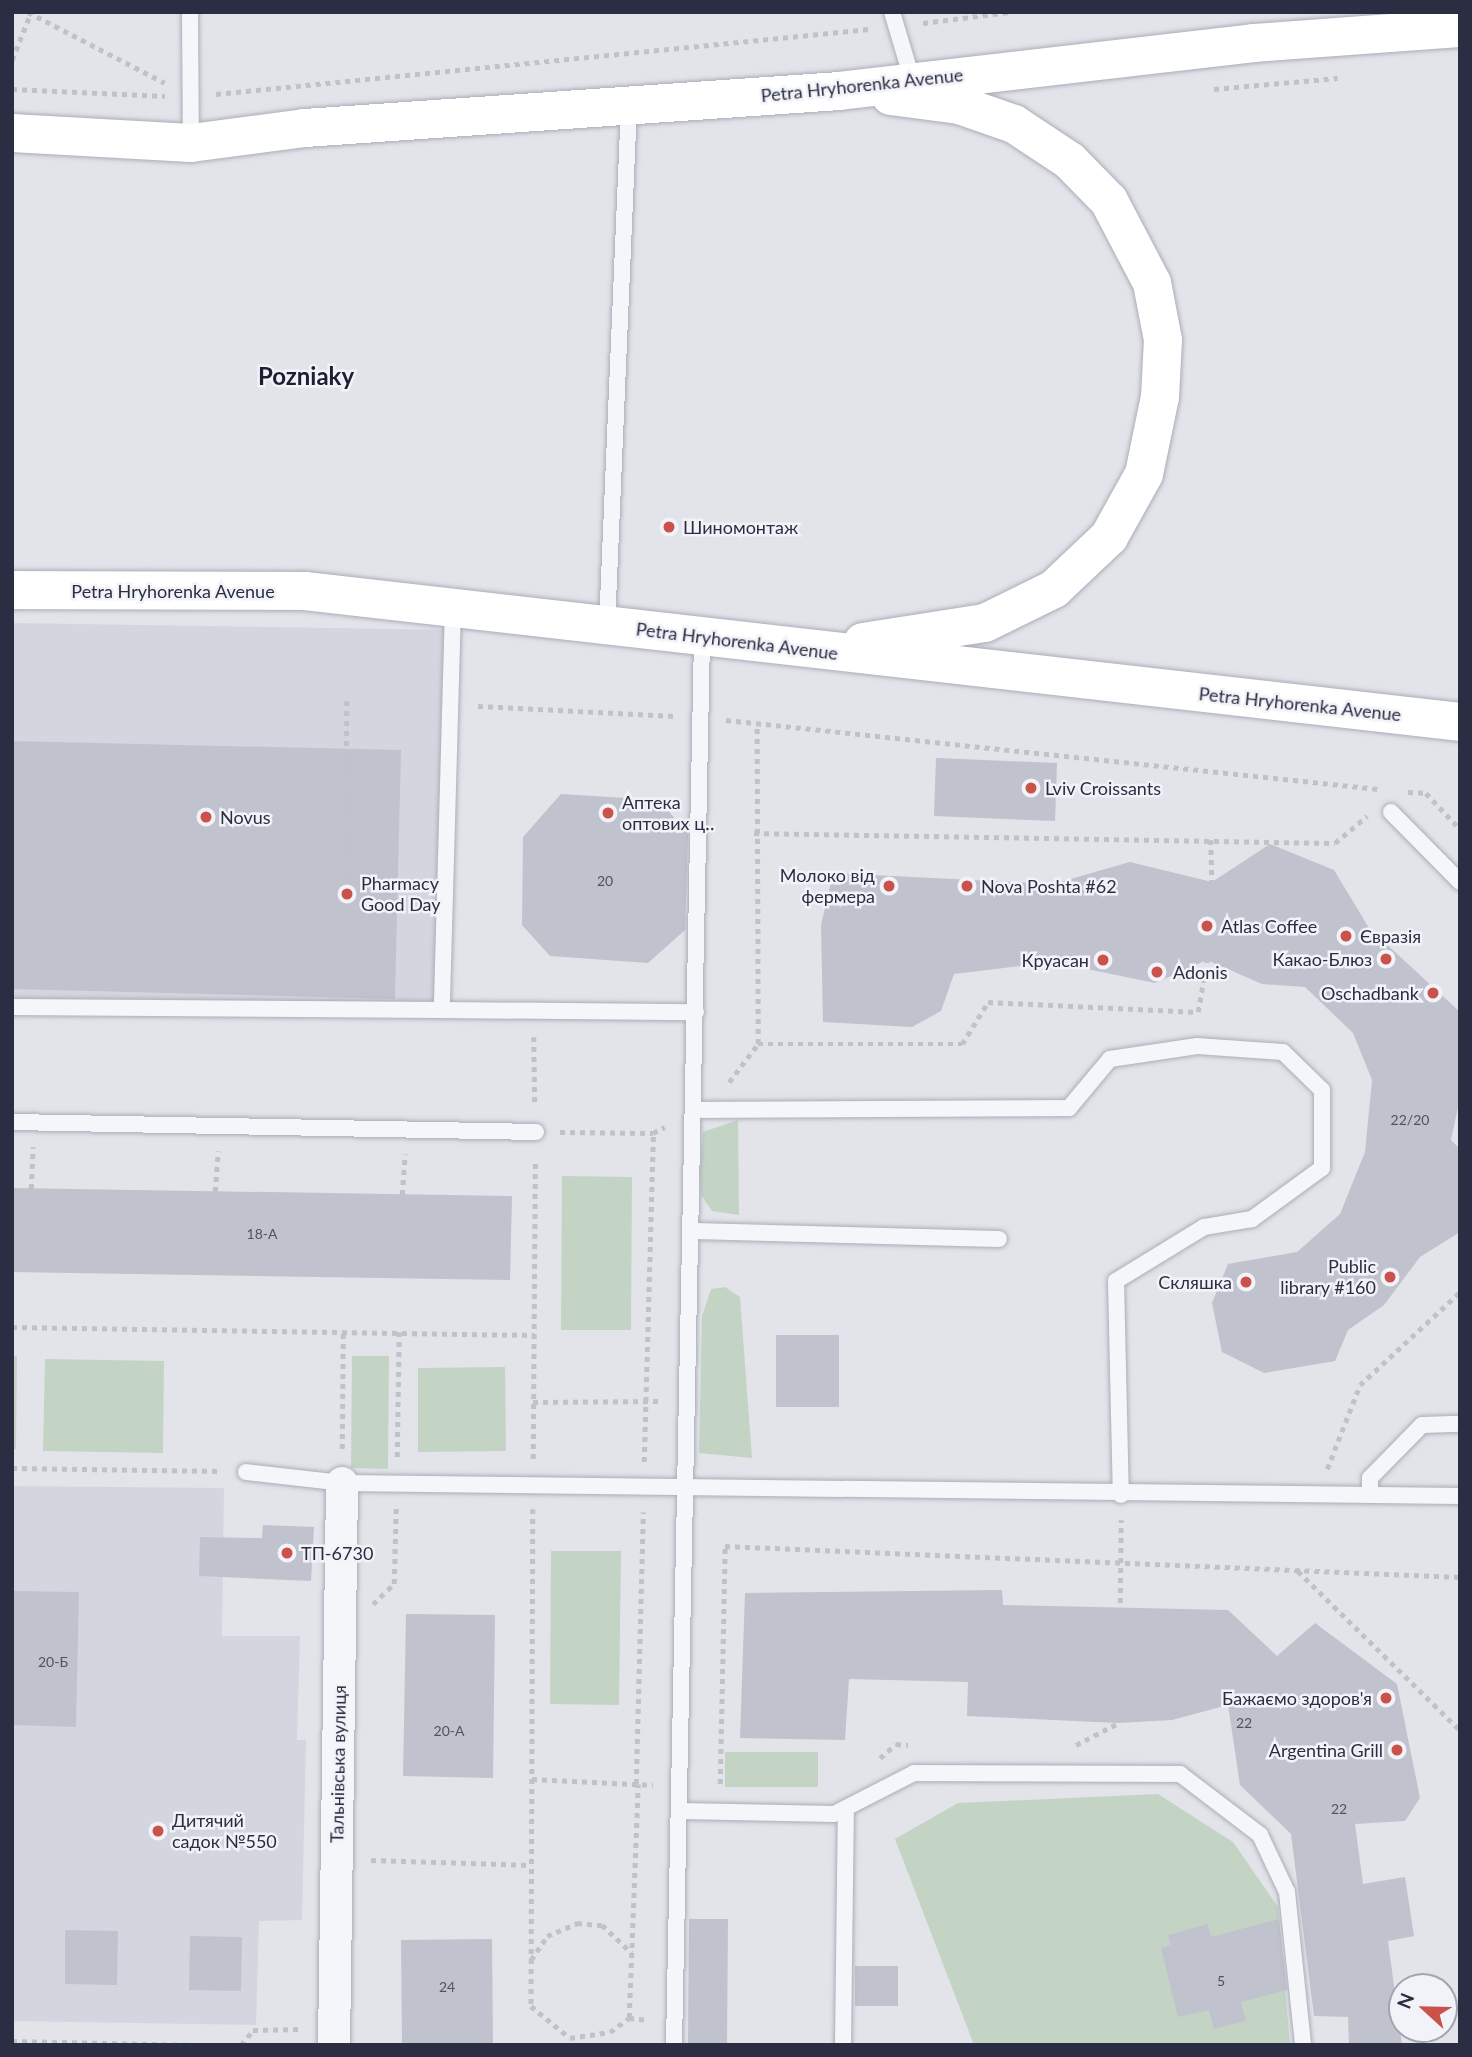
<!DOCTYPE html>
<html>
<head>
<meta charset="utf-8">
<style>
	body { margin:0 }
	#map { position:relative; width:1472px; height:2057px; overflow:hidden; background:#e2e4ea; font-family:Lato,sans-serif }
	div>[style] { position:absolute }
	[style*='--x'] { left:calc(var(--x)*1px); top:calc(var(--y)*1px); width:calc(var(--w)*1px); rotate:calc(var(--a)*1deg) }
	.built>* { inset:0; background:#d4d6df }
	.green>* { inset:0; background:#c4d4c4 }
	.building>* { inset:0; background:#c0c2cd }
	.path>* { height:4.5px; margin-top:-2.25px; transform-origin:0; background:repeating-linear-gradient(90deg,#c0c2c9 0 5px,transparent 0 10px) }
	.roads { filter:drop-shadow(0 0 2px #abadb8) drop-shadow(0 0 2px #abadb8) }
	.lane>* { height:16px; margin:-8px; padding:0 8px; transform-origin:8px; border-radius:8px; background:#f5f6f9 }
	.street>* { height:32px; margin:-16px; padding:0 16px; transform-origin:16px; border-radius:16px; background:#f5f6f9 }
	.secondary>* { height:38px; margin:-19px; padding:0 19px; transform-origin:19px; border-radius:19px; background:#fff }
	.dots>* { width:19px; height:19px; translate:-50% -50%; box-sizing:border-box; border:4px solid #f2f3f8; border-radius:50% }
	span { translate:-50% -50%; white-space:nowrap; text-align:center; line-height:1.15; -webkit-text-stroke:5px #f2f3f8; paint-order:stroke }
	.number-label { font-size:14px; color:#505365 }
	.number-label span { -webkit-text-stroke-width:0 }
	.street-label { font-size:18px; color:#2b2e42 }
	.poi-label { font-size:18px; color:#2b2e42 }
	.left { translate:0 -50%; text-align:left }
	.right { translate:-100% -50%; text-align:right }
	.district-label { font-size:24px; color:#1d2033; font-weight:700 }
	.frame { position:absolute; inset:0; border:14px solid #2b2e42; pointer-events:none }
	.north { position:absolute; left:1388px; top:1973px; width:70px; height:70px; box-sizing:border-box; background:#f2f3f8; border:2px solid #a2a4af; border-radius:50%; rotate:292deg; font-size:19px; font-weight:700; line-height:28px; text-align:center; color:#2b2e42 }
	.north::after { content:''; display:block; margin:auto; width:24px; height:32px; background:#cb524b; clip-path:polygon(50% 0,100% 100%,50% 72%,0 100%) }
</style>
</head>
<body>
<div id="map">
	<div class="built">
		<i style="clip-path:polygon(12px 623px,458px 630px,442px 1010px,12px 1007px)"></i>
		<i style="clip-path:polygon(12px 1486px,224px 1488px,222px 1636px,300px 1636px,297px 1740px,306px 1740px,302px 1920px,259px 1921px,256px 2025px,12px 2021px)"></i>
	</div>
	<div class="green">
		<i style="clip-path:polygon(738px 1120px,739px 1215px,712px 1211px,701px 1195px,700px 1174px,703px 1132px)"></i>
		<i style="clip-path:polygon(562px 1176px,632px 1177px,631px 1330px,561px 1330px)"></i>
		<i style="clip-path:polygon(725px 1287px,740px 1297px,752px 1458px,699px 1453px,702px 1316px,711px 1289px)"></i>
		<i style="clip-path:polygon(12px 1356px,17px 1356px,16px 1449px,12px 1449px)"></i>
		<i style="clip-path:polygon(352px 1356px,389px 1356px,388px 1469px,351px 1468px)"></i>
		<i style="clip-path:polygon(45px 1359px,164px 1361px,163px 1453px,43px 1451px)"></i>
		<i style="clip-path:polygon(505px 1367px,506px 1451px,418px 1452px,418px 1368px)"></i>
		<i style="clip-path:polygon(551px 1551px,621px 1551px,619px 1705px,550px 1704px)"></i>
		<i style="clip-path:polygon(725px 1752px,818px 1752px,818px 1787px,725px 1787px)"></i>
		<i style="clip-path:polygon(1158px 1794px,1233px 1842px,1278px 1907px,1290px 2045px,974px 2045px,895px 1839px,958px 1803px)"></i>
	</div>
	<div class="building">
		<i style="clip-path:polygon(12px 741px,401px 750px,395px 999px,12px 989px)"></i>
		<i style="clip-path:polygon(936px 758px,1057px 763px,1055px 821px,934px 816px)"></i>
		<i style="clip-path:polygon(561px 794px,659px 800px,688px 834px,685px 930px,648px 963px,550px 956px,522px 925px,523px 837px)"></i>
		<i style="clip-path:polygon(1270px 844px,1334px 870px,1369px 928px,1460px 1012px,1460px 1098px,1451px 1140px,1460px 1149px,1460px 1232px,1420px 1257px,1384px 1305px,1348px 1330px,1335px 1361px,1264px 1373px,1222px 1352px,1212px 1303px,1228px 1264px,1297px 1252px,1340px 1214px,1365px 1152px,1372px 1080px,1353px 1033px,1305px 987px,1262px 984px,1207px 960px,1155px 983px,1053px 962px,954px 974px,941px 1011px,912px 1027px,823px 1022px,821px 925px,833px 873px,1053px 884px,1130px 862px,1212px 882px)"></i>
		<i style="clip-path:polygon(12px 1188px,512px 1196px,510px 1280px,12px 1272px)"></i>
		<i style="clip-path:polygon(776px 1335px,839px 1335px,839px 1407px,776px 1407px)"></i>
		<i style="clip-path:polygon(263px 1525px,314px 1527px,311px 1581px,199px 1576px,200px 1537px,262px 1538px)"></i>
		<i style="clip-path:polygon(1002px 1590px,1003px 1605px,1228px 1610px,1277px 1656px,1315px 1623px,1397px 1684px,1420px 1798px,1405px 1821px,1355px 1824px,1363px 1884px,1405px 1877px,1414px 1936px,1388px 1941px,1402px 2045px,1349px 2045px,1348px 2017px,1314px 2016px,1291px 1834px,1240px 1785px,1228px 1705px,1172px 1720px,1118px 1723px,967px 1716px,968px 1682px,849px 1679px,845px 1740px,740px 1738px,745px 1593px)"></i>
		<i style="clip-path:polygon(12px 1591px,79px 1592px,76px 1727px,12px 1725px)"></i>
		<i style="clip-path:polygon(406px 1614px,495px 1615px,493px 1778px,403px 1776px)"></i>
		<i style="clip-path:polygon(689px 1919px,728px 1919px,727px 2045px,688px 2045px)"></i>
		<i style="clip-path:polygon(1279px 1919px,1287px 1990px,1241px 2002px,1246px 2021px,1214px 2029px,1209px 2010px,1178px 2017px,1161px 1948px,1170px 1945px,1168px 1935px,1208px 1924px,1211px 1937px)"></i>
		<i style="clip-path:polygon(65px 1930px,118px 1931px,117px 1985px,65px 1984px)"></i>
		<i style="clip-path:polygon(190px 1936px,242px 1937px,241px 1991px,189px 1990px)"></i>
		<i style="clip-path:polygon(492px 1939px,493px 2045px,402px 2045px,401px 1940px)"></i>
		<i style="clip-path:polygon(855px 1966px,898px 1966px,898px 2006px,855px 2006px)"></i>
	</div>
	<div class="path">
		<i style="--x:28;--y:12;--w:154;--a:27.4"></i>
		<i style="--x:923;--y:23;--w:87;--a:-7.3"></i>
		<i style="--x:12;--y:60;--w:52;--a:-68.4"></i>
		<i style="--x:12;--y:89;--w:153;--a:2.6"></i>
		<i style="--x:1214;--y:89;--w:124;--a:-5.1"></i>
		<i style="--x:216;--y:94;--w:656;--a:-5.68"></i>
		<i style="--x:347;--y:701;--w:180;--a:90.3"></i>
		<i style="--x:346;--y:881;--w:52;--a:2.2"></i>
		<i style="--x:478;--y:706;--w:197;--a:2.9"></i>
		<i style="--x:726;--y:720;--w:656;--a:6.04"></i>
		<i style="--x:1408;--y:792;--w:18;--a:3"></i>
		<i style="--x:1426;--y:793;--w:50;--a:46.6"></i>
		<i style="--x:754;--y:833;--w:581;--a:0.99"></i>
		<i style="--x:1335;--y:843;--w:42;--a:-40.2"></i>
		<i style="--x:1211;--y:840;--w:42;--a:88.6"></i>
		<i style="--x:534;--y:1037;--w:68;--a:89.2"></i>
		<i style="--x:758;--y:1044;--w:204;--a:0"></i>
		<i style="--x:962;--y:1044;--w:49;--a:-58.2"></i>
		<i style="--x:988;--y:1002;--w:210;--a:2.7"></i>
		<i style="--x:1198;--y:1012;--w:53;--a:-80.2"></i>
		<i style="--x:729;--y:1082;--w:48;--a:-52.7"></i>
		<i style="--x:758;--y:1044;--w:319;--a:-90.2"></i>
		<i style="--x:560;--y:1132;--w:93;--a:0.6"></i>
		<i style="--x:653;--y:1133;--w:13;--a:-27"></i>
		<i style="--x:31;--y:1189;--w:42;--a:-87.3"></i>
		<i style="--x:215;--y:1192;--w:41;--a:-85.8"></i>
		<i style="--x:402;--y:1195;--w:41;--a:-85.8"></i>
		<i style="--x:12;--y:1327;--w:522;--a:0.88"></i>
		<i style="--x:533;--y:1402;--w:128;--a:-0.4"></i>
		<i style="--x:342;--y:1449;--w:118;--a:-89.5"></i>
		<i style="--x:397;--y:1457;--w:125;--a:-89.1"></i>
		<i style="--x:533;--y:1459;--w:300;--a:-89.6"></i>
		<i style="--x:644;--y:1462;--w:329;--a:-88.4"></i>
		<i style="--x:12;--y:1468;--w:209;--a:0.8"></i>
		<i style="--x:1327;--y:1469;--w:90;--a:-68.6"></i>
		<i style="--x:1360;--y:1385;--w:137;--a:-42.9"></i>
		<i style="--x:533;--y:1509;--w:497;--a:90.2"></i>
		<i style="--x:531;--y:2006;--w:50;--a:39.4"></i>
		<i style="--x:570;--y:2038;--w:40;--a:-8.5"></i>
		<i style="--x:610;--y:2032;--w:24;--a:-36"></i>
		<i style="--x:629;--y:2018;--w:20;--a:6"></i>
		<i style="--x:1298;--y:1571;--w:227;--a:44.5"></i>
		<i style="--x:1120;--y:1603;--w:83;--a:-89.3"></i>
		<i style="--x:373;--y:1604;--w:29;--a:-44"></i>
		<i style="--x:394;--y:1584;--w:76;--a:-88.5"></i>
		<i style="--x:1076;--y:1745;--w:47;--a:-27.6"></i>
		<i style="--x:880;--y:1758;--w:21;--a:-41"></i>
		<i style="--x:896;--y:1744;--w:12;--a:5"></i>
		<i style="--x:532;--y:1779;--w:121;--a:2.8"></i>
		<i style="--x:636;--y:1784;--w:272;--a:-88.5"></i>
		<i style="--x:720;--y:1784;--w:238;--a:-88.8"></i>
		<i style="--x:725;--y:1546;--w:736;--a:2.42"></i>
		<i style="--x:371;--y:1860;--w:160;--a:1.8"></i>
		<i style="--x:531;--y:1960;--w:29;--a:-56"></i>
		<i style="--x:547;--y:1936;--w:33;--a:-23"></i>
		<i style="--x:577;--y:1923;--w:25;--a:5"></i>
		<i style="--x:602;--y:1925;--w:41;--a:43"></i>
		<i style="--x:629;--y:2018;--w:234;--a:-87.8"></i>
		<i style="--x:12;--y:2041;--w:197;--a:1.2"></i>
		<i style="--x:241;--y:2045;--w:19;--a:-51"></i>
		<i style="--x:253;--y:2030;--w:48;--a:-1.2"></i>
	</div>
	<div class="roads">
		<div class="lane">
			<i style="--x:190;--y:12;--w:131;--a:89.6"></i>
			<i style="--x:892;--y:12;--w:70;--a:73.4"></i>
			<i style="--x:453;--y:607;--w:403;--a:91.6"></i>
			<i style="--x:442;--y:1010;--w:254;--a:0.5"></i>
			<i style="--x:607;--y:626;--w:520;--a:-87.58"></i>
			<i style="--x:1391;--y:812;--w:98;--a:45.4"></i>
			<i style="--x:12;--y:1007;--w:430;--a:0.4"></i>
			<i style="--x:695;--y:1110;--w:374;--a:-0.3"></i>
			<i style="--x:1069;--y:1108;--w:64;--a:-50.1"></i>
			<i style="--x:1110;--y:1059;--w:88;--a:-8.5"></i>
			<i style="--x:1197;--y:1046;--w:86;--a:4"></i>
			<i style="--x:1283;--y:1052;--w:54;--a:44.3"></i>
			<i style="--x:1322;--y:1090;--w:78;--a:90"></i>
			<i style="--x:1322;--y:1168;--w:87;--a:143.9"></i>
			<i style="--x:1252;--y:1219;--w:49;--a:170.5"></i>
			<i style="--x:1204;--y:1227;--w:103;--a:148.5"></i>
			<i style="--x:1116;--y:1281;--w:214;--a:88.7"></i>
			<i style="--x:12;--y:1122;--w:524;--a:1.09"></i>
			<i style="--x:693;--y:1231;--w:306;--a:1.5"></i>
			<i style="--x:246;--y:1472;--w:97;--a:6.5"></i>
			<i style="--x:342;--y:1483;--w:1118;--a:0.67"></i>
			<i style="--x:1370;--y:1495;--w:17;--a:-90"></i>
			<i style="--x:1370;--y:1478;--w:74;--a:-45.5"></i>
			<i style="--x:1422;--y:1425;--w:38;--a:-2"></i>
			<i style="--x:680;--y:1811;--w:154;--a:1.1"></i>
			<i style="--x:834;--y:1814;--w:90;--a:-27.1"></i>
			<i style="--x:914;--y:1773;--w:266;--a:0.2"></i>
			<i style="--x:1180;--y:1774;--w:101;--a:37.3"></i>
			<i style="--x:1260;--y:1835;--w:63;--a:64.7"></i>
			<i style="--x:1287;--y:1892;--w:154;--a:84"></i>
			<i style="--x:674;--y:2045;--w:1407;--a:-88.86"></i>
			<i style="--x:843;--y:2045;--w:234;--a:-89.3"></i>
		</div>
		<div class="street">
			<i style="--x:334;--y:2045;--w:562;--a:-89.18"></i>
		</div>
		<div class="secondary">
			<i style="--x:12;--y:133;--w:179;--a:3.2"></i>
			<i style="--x:191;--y:143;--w:115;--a:-7.5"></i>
			<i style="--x:305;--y:128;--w:535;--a:-3.96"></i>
			<i style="--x:839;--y:91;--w:418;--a:-6.6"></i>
			<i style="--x:1254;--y:43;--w:207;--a:-4.2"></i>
			<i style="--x:12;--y:590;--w:293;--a:0.2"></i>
			<i style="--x:305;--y:591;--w:1162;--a:6.47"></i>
			<i style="--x:863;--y:642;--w:123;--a:-8.9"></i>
			<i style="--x:985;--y:623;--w:77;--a:-26.2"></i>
			<i style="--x:1054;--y:589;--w:76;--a:-43.4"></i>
			<i style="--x:1109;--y:537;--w:72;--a:-60.9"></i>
			<i style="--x:1144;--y:474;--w:79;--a:-78.3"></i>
			<i style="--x:1160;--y:397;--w:57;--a:-87"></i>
			<i style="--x:1163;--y:340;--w:58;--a:-100.9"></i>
			<i style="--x:1152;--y:283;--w:93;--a:-117.7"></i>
			<i style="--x:1109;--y:201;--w:56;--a:-134.3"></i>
			<i style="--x:1070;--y:161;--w:67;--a:-146.5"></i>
			<i style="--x:1014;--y:124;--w:58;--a:-160.9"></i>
			<i style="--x:959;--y:105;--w:69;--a:-172.5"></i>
		</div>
	</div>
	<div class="dots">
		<i style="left:669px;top:527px;background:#cb524b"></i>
		<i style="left:1031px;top:788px;background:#cb524b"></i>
		<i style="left:608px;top:813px;background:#cb524b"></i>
		<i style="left:206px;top:817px;background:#cb524b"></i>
		<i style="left:889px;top:886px;background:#cb524b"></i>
		<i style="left:967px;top:886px;background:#cb524b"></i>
		<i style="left:347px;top:894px;background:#cb524b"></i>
		<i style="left:1207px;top:926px;background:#cb524b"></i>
		<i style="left:1346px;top:936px;background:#cb524b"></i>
		<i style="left:1386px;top:959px;background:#cb524b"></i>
		<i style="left:1103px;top:960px;background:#cb524b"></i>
		<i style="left:1157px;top:972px;background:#cb524b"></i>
		<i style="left:1433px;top:993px;background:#cb524b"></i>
		<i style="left:1390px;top:1277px;background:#cb524b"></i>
		<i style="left:1246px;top:1282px;background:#cb524b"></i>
		<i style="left:287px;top:1553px;background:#cb524b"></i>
		<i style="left:1386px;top:1698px;background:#cb524b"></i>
		<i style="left:1397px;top:1750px;background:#cb524b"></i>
		<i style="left:158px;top:1831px;background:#cb524b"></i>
	</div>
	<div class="number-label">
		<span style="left:605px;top:881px">20</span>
		<span style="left:1410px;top:1120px">22/20</span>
		<span style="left:262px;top:1234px">18-А</span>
		<span style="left:53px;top:1662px">20-Б</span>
		<span style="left:1244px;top:1723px">22</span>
		<span style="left:449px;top:1731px">20-А</span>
		<span style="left:1339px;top:1809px">22</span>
		<span style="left:1221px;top:1981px">5</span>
		<span style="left:447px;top:1987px">24</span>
	</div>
	<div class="street-label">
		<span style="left:862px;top:85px;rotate:-6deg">Petra Hryhorenka Avenue</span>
		<span style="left:173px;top:591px">Petra Hryhorenka Avenue</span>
		<span style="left:737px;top:641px;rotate:7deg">Petra Hryhorenka Avenue</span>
		<span style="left:1300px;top:704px;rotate:6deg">Petra Hryhorenka Avenue</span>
		<span style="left:338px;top:1764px;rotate:-89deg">Тальнівська вулиця</span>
	</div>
	<div class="poi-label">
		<span class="left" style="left:683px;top:527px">Шиномонтаж</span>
		<span class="left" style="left:1045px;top:788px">Lviv Croissants</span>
		<span class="left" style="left:622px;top:813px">Аптека<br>оптових ц‥</span>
		<span class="left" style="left:220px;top:817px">Novus</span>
		<span class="right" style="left:875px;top:886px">Молоко від<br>фермера</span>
		<span class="left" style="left:361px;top:894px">Pharmacy<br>Good Day</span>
		<span class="left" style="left:981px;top:886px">Nova Poshta #62</span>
		<span class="left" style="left:1221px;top:926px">Atlas Coffee</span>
		<span class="left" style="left:1360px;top:936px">Євразія</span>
		<span class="right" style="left:1372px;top:959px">Какао-Блюз</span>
		<span class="right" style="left:1089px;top:960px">Круасан</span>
		<span class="left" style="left:1173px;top:972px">Adonis</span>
		<span class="right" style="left:1419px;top:993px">Oschadbank</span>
		<span class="right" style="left:1376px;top:1277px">Public<br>library #160</span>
		<span class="right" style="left:1232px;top:1282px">Скляшка</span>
		<span class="left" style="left:301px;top:1553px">ТП-6730</span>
		<span class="right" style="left:1372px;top:1698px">Бажаємо здоров'я</span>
		<span class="right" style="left:1383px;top:1750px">Argentina Grill</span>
		<span class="left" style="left:172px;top:1831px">Дитячий<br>садок №550</span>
	</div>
	<div class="district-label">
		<span style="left:306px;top:376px">Pozniaky</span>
	</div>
	<div class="frame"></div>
	<div class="north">N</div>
</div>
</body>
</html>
